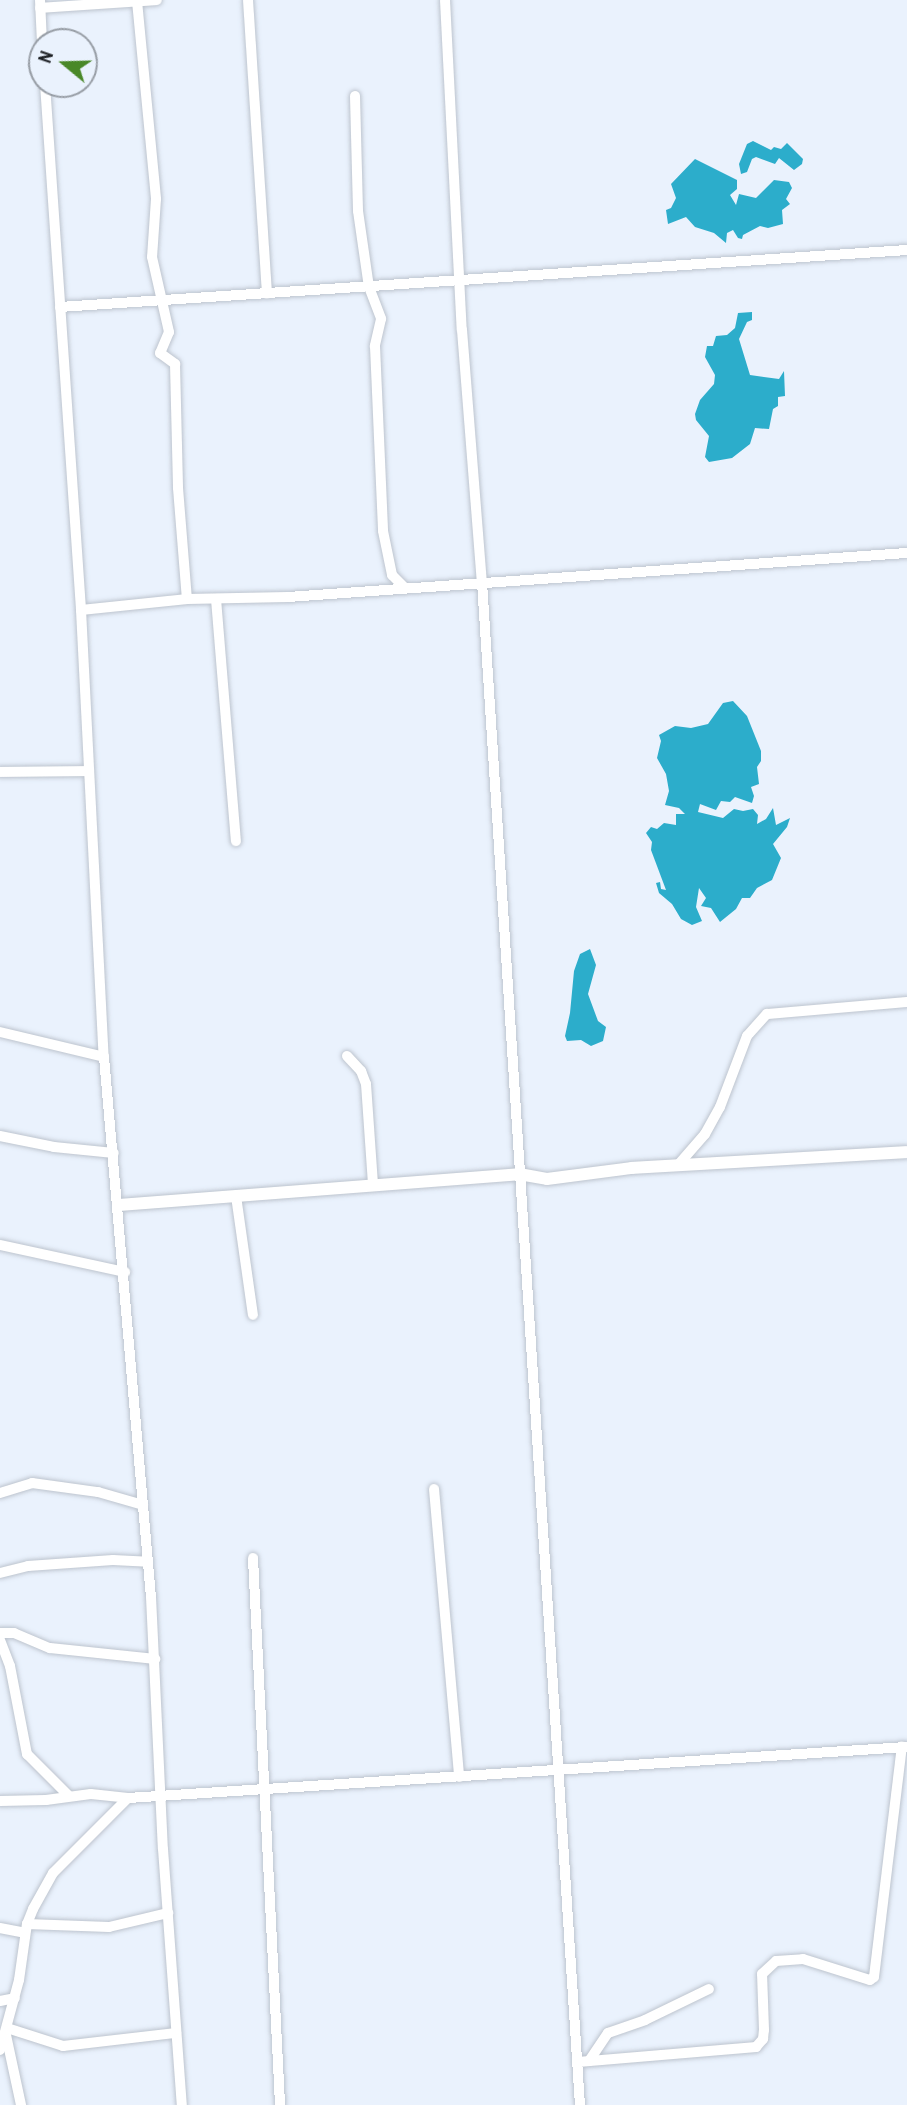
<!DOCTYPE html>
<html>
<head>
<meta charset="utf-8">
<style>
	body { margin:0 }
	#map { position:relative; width:907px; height:2105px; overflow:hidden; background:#eaf2fd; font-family:"Archivo Narrow",sans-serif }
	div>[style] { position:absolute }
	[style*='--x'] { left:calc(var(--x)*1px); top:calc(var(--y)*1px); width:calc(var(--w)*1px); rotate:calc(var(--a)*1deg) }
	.water>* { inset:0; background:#2cadcb }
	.roads { filter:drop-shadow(0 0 2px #bdc4ce) drop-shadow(0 0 2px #bdc4ce) }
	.minor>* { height:10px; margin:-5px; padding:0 5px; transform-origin:5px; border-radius:5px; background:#fff }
	.tertiary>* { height:12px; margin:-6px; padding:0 6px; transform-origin:6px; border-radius:6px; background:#fff }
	span { translate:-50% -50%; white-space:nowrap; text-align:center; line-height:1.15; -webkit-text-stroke:7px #eaf2fd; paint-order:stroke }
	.north { position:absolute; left:28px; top:28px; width:70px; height:70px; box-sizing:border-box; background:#eaf2fd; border:2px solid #989ea6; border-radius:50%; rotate:289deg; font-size:19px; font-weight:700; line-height:28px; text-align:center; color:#1c1f23 }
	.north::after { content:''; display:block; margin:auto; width:24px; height:32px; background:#498828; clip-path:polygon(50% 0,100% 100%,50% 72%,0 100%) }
</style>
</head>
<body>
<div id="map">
	<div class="water">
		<i style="clip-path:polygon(753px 141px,771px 150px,774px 147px,781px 149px,787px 143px,803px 159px,802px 164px,794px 170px,779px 158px,775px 164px,756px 157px,752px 159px,747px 172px,741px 174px,739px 164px,747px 144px)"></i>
		<i style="clip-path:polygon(695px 159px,737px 180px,737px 189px,730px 195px,736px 205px,739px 194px,756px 198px,774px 180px,789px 182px,792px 188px,786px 199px,790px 204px,782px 210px,783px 224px,768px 228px,760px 226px,743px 235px,742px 239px,738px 238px,733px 230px,727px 233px,726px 243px,714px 233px,695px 227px,686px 217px,668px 224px,666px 210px,671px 208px,676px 198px,671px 184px)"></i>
		<i style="clip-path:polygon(752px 312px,752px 320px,747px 322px,739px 339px,750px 375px,779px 379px,784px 371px,785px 396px,778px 397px,778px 406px,773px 409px,769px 429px,755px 428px,750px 444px,732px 458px,709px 462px,705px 457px,709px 436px,696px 420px,695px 414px,700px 400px,714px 384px,715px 375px,705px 357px,707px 346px,713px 346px,716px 336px,727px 335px,735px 328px,738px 313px)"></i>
		<i style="clip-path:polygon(733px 701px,747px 716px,761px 751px,761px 761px,757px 767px,759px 784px,751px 787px,754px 796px,752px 803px,735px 797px,730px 802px,721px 801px,716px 810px,700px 804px,698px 812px,723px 818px,734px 809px,743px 811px,753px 809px,758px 815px,757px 824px,766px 819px,773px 808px,776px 825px,790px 818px,787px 827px,773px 844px,781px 858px,772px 880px,757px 888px,750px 898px,742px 898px,736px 909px,720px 922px,711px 908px,701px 906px,706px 898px,699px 888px,696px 907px,702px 921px,692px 925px,681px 919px,672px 904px,659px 893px,656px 883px,660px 882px,661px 889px,666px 890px,651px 850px,652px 842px,646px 833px,651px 827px,657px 829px,664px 823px,676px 825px,676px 814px,685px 814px,679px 808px,665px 805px,669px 791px,666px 774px,657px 758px,661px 741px,659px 735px,675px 726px,691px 728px,708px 724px,723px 703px)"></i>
		<i style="clip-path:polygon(590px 949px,596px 965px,588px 994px,598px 1021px,606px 1027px,603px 1041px,591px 1046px,581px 1040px,567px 1041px,565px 1036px,570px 1013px,574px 971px,580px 954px)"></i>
	</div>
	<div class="roads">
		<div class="minor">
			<i style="--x:40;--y:0;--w:42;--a:87.3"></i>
			<i style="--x:248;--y:0;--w:294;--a:86.3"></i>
			<i style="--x:445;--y:0;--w:330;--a:87.1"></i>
			<i style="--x:462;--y:330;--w:253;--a:85.5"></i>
			<i style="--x:482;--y:582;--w:1526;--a:86.32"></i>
			<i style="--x:137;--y:1;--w:199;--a:84.5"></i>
			<i style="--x:156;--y:199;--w:58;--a:93.9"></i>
			<i style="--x:152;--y:257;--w:77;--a:77.2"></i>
			<i style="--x:169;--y:332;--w:23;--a:113"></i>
			<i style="--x:160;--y:353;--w:19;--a:36"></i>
			<i style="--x:175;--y:364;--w:124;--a:88.6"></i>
			<i style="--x:178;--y:488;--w:111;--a:85.4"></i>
			<i style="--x:40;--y:8;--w:117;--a:-3.9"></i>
			<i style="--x:45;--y:84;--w:527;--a:86.08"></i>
			<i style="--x:81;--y:610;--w:448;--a:87.1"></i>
			<i style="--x:104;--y:1057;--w:542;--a:85.03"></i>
			<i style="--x:151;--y:1597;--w:252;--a:87.3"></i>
			<i style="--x:163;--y:1849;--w:257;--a:85.8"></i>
			<i style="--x:355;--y:96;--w:115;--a:88.5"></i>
			<i style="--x:358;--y:211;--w:77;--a:81.8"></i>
			<i style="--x:369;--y:287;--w:34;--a:69"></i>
			<i style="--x:381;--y:319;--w:28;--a:103"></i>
			<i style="--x:375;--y:346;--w:185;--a:87.5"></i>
			<i style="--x:383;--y:531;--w:45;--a:78.4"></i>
			<i style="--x:392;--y:575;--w:18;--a:45"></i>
			<i style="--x:60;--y:307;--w:849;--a:-3.85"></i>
			<i style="--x:216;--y:599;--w:243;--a:85.3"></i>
			<i style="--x:81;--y:610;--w:107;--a:-5.9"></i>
			<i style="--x:187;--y:599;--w:101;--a:-1.1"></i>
			<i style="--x:288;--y:597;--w:621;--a:-4.07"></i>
			<i style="--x:0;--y:772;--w:89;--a:-0.6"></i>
			<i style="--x:0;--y:1032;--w:107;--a:13.5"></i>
			<i style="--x:347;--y:1056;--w:21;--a:47"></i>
			<i style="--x:361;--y:1071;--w:14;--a:69"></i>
			<i style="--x:366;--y:1084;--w:100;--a:86"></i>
			<i style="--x:0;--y:1136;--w:55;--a:11.5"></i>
			<i style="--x:54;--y:1147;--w:60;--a:5.7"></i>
			<i style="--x:678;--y:1165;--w:41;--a:-48.9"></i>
			<i style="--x:705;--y:1134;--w:31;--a:-61"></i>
			<i style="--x:720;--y:1107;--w:76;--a:-69.2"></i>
			<i style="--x:747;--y:1036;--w:30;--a:-48"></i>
			<i style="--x:767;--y:1014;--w:141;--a:-4.9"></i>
			<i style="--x:236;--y:1196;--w:120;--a:81.9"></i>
			<i style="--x:0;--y:1245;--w:128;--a:12.2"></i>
			<i style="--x:434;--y:1489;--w:289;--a:85"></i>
			<i style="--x:0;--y:1493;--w:34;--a:-17"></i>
			<i style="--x:32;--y:1483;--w:67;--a:7.8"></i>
			<i style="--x:98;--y:1492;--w:47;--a:16.1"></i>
			<i style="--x:253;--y:1558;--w:548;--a:87.17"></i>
			<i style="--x:0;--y:1573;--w:29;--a:-14"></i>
			<i style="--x:28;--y:1566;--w:85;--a:-4"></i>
			<i style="--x:113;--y:1560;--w:35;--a:3"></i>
			<i style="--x:0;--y:1633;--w:14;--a:0"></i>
			<i style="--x:14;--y:1633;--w:39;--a:23"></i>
			<i style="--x:50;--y:1648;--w:106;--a:6"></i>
			<i style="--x:0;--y:1640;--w:28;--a:69"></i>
			<i style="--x:10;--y:1666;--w:90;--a:79.1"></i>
			<i style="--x:27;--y:1754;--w:59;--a:45"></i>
			<i style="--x:0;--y:1801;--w:46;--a:-1.2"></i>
			<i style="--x:46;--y:1800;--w:45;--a:-7.6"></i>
			<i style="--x:91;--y:1794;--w:37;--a:6"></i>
			<i style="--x:27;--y:1924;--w:82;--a:2.1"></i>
			<i style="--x:109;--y:1927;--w:61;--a:-13.3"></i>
			<i style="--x:0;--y:1928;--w:25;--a:11"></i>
			<i style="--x:0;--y:2001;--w:15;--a:-11"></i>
			<i style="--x:7;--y:2028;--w:59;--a:17.8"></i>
			<i style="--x:63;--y:2046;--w:114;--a:-6.6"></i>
			<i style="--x:6;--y:2035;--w:72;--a:77.9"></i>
			<i style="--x:0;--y:2050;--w:73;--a:-74.8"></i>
			<i style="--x:19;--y:1980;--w:57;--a:-81.9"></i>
			<i style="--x:27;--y:1924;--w:16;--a:-68"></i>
			<i style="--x:33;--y:1909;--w:41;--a:-60.9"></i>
			<i style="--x:53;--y:1873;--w:106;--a:-45"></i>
			<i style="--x:128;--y:1798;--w:781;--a:-3.75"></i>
			<i style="--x:589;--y:2061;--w:34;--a:-56"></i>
			<i style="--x:608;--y:2033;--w:39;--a:-19"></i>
			<i style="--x:645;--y:2020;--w:71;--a:-25.8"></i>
			<i style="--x:578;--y:2062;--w:179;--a:-4.8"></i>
			<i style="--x:756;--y:2047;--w:11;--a:-49"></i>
			<i style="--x:763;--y:2039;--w:9;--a:-84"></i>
			<i style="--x:764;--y:2030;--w:56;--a:-92"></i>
			<i style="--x:762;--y:1974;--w:19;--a:-43"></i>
			<i style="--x:776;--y:1961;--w:27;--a:-4"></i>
			<i style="--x:803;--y:1959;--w:70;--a:17.4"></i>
			<i style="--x:870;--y:1980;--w:5;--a:-37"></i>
			<i style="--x:874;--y:1977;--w:232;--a:-83.1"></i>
		</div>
		<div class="tertiary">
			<i style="--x:119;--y:1205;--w:401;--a:-4.4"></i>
			<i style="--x:519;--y:1174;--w:28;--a:10"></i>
			<i style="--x:547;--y:1179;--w:86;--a:-7.4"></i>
			<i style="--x:632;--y:1168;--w:275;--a:-3.3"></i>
		</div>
	</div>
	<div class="north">N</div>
</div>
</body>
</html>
